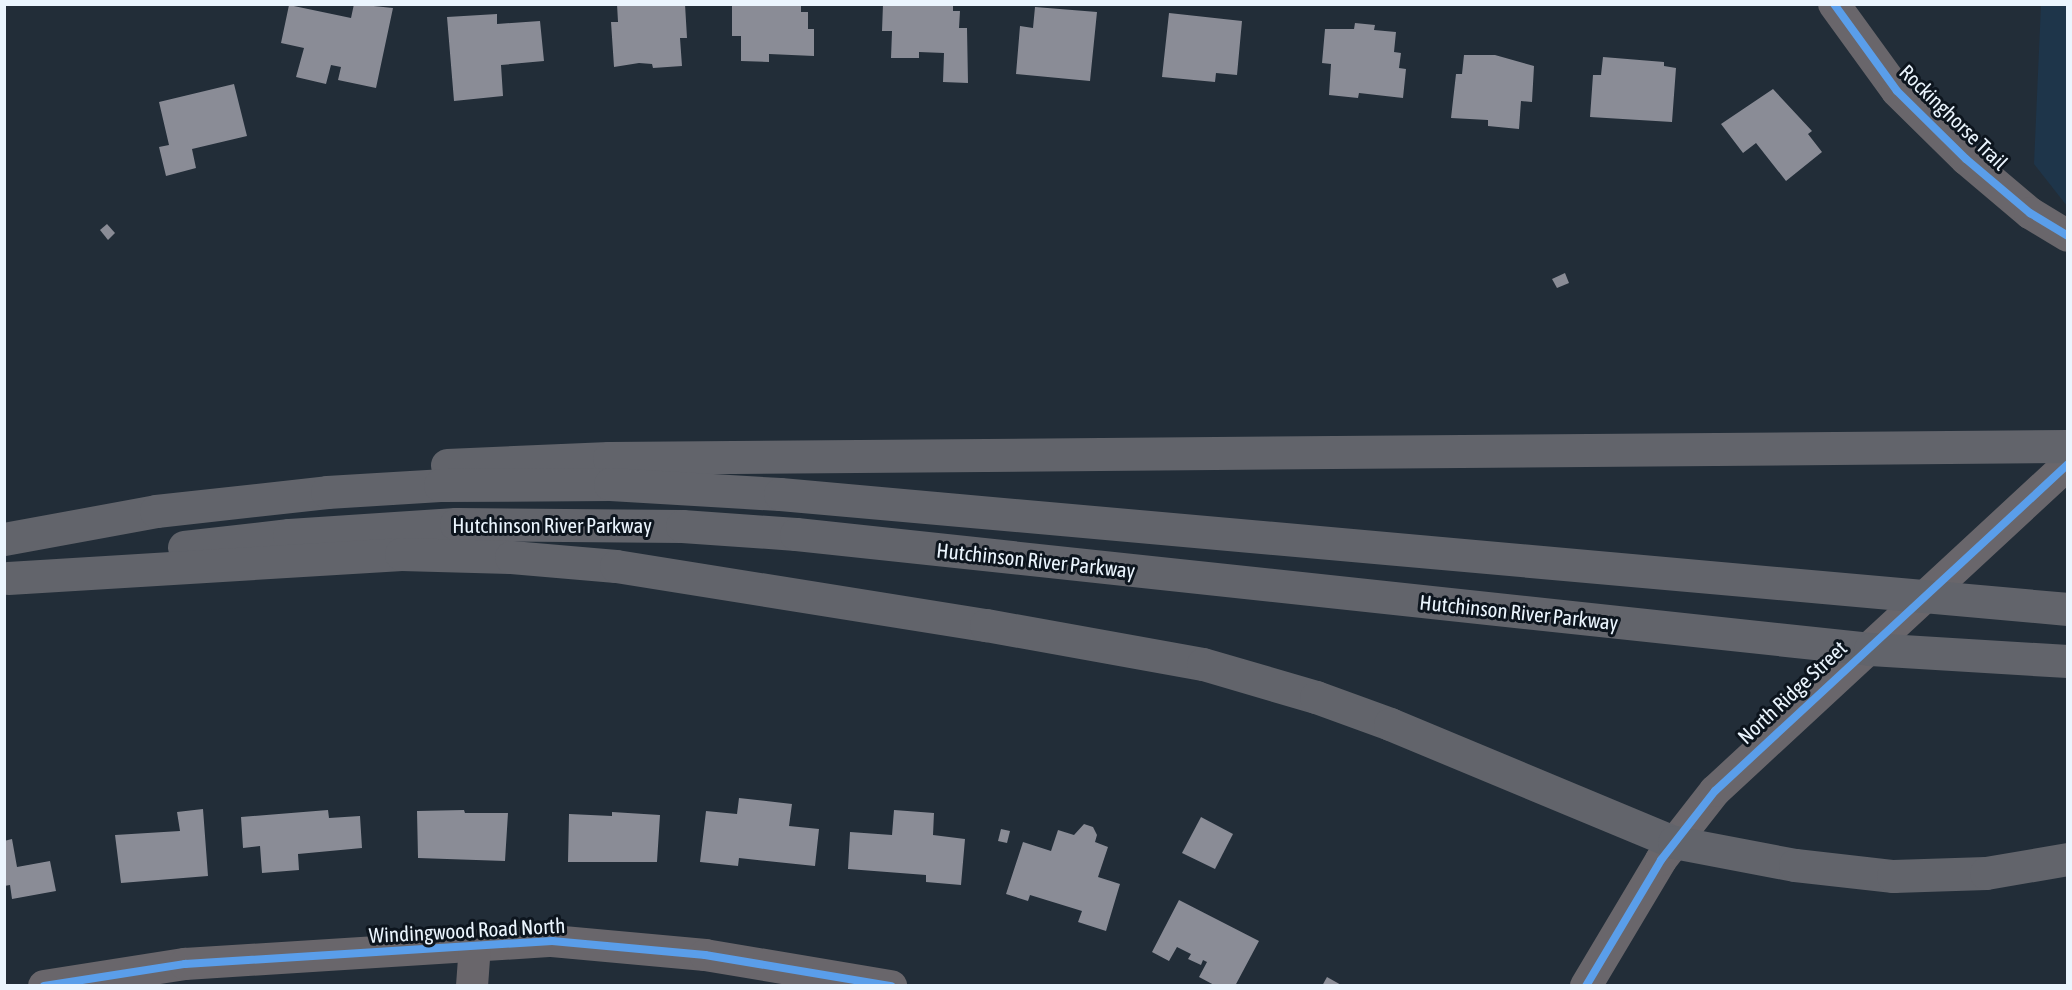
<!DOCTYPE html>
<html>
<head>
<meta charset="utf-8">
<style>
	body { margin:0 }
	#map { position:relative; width:2072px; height:990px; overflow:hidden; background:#222d38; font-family:"Asap Condensed",sans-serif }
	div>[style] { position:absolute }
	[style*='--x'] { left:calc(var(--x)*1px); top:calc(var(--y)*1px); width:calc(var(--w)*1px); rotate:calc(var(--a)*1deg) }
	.built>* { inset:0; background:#1e354a }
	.building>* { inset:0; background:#8a8c96 }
	.minor>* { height:32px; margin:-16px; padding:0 16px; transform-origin:16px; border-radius:16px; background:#69666b }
	.highway>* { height:33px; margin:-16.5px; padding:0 16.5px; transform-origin:16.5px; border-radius:16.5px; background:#62646b }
	.cycleway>* { height:8px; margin:-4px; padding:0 4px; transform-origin:4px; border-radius:4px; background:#5a9eea }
	span { translate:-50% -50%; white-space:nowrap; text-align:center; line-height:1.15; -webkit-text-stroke:6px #0d151e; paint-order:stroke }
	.street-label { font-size:21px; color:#ebf5fe }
	.frame { position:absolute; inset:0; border:6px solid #ebf5fe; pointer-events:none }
</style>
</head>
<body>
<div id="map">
	<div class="built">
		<i style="clip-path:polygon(2041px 5px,2067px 5px,2067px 206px,2034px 164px)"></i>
	</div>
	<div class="building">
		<i style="clip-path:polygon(354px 4px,393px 8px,376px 88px,338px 80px,341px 67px,331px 65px,326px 84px,296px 77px,304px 48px,281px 43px,289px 5px,351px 18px)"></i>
		<i style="clip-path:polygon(617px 4px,685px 4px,687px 38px,680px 38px,682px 66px,653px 68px,652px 64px,639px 63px,614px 67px,611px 22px,618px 22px)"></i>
		<i style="clip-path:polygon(732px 4px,801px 4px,801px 12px,808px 12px,808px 29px,814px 29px,814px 56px,769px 54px,769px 62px,741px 61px,741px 36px,732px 36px)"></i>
		<i style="clip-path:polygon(883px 4px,953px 4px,953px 11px,960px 11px,959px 28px,967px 28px,968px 83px,943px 82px,944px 53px,919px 52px,919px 58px,891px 58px,892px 31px,882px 31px)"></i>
		<i style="clip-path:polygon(1035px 7px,1097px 12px,1090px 81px,1016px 74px,1020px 26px,1033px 28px)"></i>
		<i style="clip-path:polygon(1169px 13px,1242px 21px,1237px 75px,1216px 73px,1215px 82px,1162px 77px)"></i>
		<i style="clip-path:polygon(497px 14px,497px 24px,540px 21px,544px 61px,501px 65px,503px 96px,454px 101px,447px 17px)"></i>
		<i style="clip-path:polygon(1355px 23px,1375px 25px,1374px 30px,1396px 32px,1394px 52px,1401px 53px,1399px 68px,1406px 69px,1403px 98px,1359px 93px,1358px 98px,1329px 95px,1331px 64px,1322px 63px,1325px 29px,1354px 29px)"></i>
		<i style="clip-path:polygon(1464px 55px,1495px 55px,1534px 66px,1532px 102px,1521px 101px,1519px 129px,1488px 126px,1488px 120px,1451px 118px,1456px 74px,1462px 74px)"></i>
		<i style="clip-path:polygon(1603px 57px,1664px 62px,1664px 66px,1676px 68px,1672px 122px,1590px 117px,1593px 75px,1601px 75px)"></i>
		<i style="clip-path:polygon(234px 84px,247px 136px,192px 149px,196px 168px,166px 176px,159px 147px,169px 145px,159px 102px)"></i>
		<i style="clip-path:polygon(1773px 89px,1812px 131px,1808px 134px,1822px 152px,1786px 181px,1756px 143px,1743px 153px,1721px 124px)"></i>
		<i style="clip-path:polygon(107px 224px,115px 233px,108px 240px,100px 230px)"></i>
		<i style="clip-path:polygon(1565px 273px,1569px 283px,1557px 288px,1552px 279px)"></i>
		<i style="clip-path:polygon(739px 798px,792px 804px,789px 826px,819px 829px,815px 866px,739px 858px,738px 866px,700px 862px,706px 811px,737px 814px)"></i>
		<i style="clip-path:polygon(203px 809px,208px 876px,121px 883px,115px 835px,180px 831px,177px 812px)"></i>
		<i style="clip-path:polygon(328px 810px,329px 818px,360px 816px,362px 848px,298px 854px,299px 870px,262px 873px,260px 846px,243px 848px,241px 817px)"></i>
		<i style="clip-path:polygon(464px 810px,465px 813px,508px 813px,505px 861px,418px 858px,417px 811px)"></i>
		<i style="clip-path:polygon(894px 810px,934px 813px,933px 835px,965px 839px,961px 885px,926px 882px,926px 875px,848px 869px,850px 832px,892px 835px)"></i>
		<i style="clip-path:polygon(612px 812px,660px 815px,657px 862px,568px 862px,569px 814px,612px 816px)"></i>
		<i style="clip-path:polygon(1201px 817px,1233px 834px,1215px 869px,1182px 853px)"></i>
		<i style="clip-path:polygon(1084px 824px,1093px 827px,1097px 835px,1095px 842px,1108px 847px,1098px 877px,1120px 884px,1106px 931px,1078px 922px,1082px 911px,1030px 895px,1028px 901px,1006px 894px,1023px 842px,1051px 851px,1058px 830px,1074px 835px)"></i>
		<i style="clip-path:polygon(1001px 829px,1010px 831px,1007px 843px,998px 841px)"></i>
		<i style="clip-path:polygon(12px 839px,17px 867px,50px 861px,56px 891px,12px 899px,10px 885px,4px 886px,4px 841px)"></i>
		<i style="clip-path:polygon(1179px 900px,1259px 941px,1235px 986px,1216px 986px,1199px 977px,1207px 962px,1203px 960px,1201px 965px,1188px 959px,1191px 954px,1177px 947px,1169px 961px,1152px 952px)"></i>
		<i style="clip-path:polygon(1327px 977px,1343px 986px,1322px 986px)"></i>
	</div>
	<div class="minor">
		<i style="--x:1834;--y:4;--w:107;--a:54.1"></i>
		<i style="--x:1897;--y:91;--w:97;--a:44.6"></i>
		<i style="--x:1966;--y:159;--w:84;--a:40.2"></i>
		<i style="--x:2030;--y:213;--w:44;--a:31.2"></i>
		<i style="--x:44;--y:986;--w:143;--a:-8.9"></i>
		<i style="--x:185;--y:964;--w:368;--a:-3.6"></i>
		<i style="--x:552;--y:941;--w:154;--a:5.2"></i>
		<i style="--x:705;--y:955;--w:189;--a:9.5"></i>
		<i style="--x:472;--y:986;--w:41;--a:-85.8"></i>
		<i style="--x:1586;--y:986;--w:147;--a:-59.2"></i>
		<i style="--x:1661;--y:860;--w:88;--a:-52"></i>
		<i style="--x:1715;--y:791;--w:481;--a:-42.8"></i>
	</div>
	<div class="highway">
		<i style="--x:447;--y:465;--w:162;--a:-2.5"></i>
		<i style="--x:609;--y:458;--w:1459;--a:-0.47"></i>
		<i style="--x:4;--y:539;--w:155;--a:-10.4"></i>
		<i style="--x:156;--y:511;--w:172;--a:-6.3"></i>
		<i style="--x:327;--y:492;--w:113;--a:-3.5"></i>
		<i style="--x:440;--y:485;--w:170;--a:-0.3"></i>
		<i style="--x:610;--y:484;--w:170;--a:3.4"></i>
		<i style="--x:780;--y:494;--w:1293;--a:5.1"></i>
		<i style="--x:184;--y:547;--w:106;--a:-6.5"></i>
		<i style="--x:289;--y:535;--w:167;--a:-3.8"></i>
		<i style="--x:456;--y:524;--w:226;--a:0.5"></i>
		<i style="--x:682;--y:526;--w:114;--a:4"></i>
		<i style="--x:796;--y:534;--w:1080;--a:6.11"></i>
		<i style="--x:1870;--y:649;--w:198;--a:3.5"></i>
		<i style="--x:8;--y:578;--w:394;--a:-3.5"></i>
		<i style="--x:401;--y:554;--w:110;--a:1.6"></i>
		<i style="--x:511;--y:557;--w:105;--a:4.9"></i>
		<i style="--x:616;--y:566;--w:375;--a:9.1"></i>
		<i style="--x:986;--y:625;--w:220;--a:10.2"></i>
		<i style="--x:1203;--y:664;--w:118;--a:16.3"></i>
		<i style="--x:1316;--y:697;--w:79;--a:20"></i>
		<i style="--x:1390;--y:724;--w:308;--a:22.6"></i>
		<i style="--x:1674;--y:842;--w:123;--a:10.8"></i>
		<i style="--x:1795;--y:865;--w:99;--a:6.4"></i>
		<i style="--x:1893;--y:876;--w:93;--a:-1.8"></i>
		<i style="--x:1986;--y:873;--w:83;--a:-9.7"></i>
	</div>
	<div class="cycleway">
		<i style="--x:1834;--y:4;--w:107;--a:54.1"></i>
		<i style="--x:1897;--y:91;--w:97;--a:44.6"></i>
		<i style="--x:1966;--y:159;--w:84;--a:40.2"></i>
		<i style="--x:2030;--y:213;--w:44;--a:31.2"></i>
		<i style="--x:44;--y:986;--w:143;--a:-8.9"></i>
		<i style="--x:185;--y:964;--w:368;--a:-3.6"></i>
		<i style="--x:552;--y:941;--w:154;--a:5.2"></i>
		<i style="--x:705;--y:955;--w:189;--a:9.5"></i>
		<i style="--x:1586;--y:986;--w:147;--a:-59.2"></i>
		<i style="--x:1661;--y:860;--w:88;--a:-52"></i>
		<i style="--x:1715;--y:791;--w:481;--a:-42.8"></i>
	</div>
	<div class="street-label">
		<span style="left:1954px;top:117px;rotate:44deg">Rockinghorse Trail</span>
		<span style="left:552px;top:525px">Hutchinson River Parkway</span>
		<span style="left:1036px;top:560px;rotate:6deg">Hutchinson River Parkway</span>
		<span style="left:1519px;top:612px;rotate:6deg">Hutchinson River Parkway</span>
		<span style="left:1792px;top:692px;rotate:-43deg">North Ridge Street</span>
		<span style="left:467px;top:930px;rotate:-3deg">Windingwood Road North</span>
	</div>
	<div class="frame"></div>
</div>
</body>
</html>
